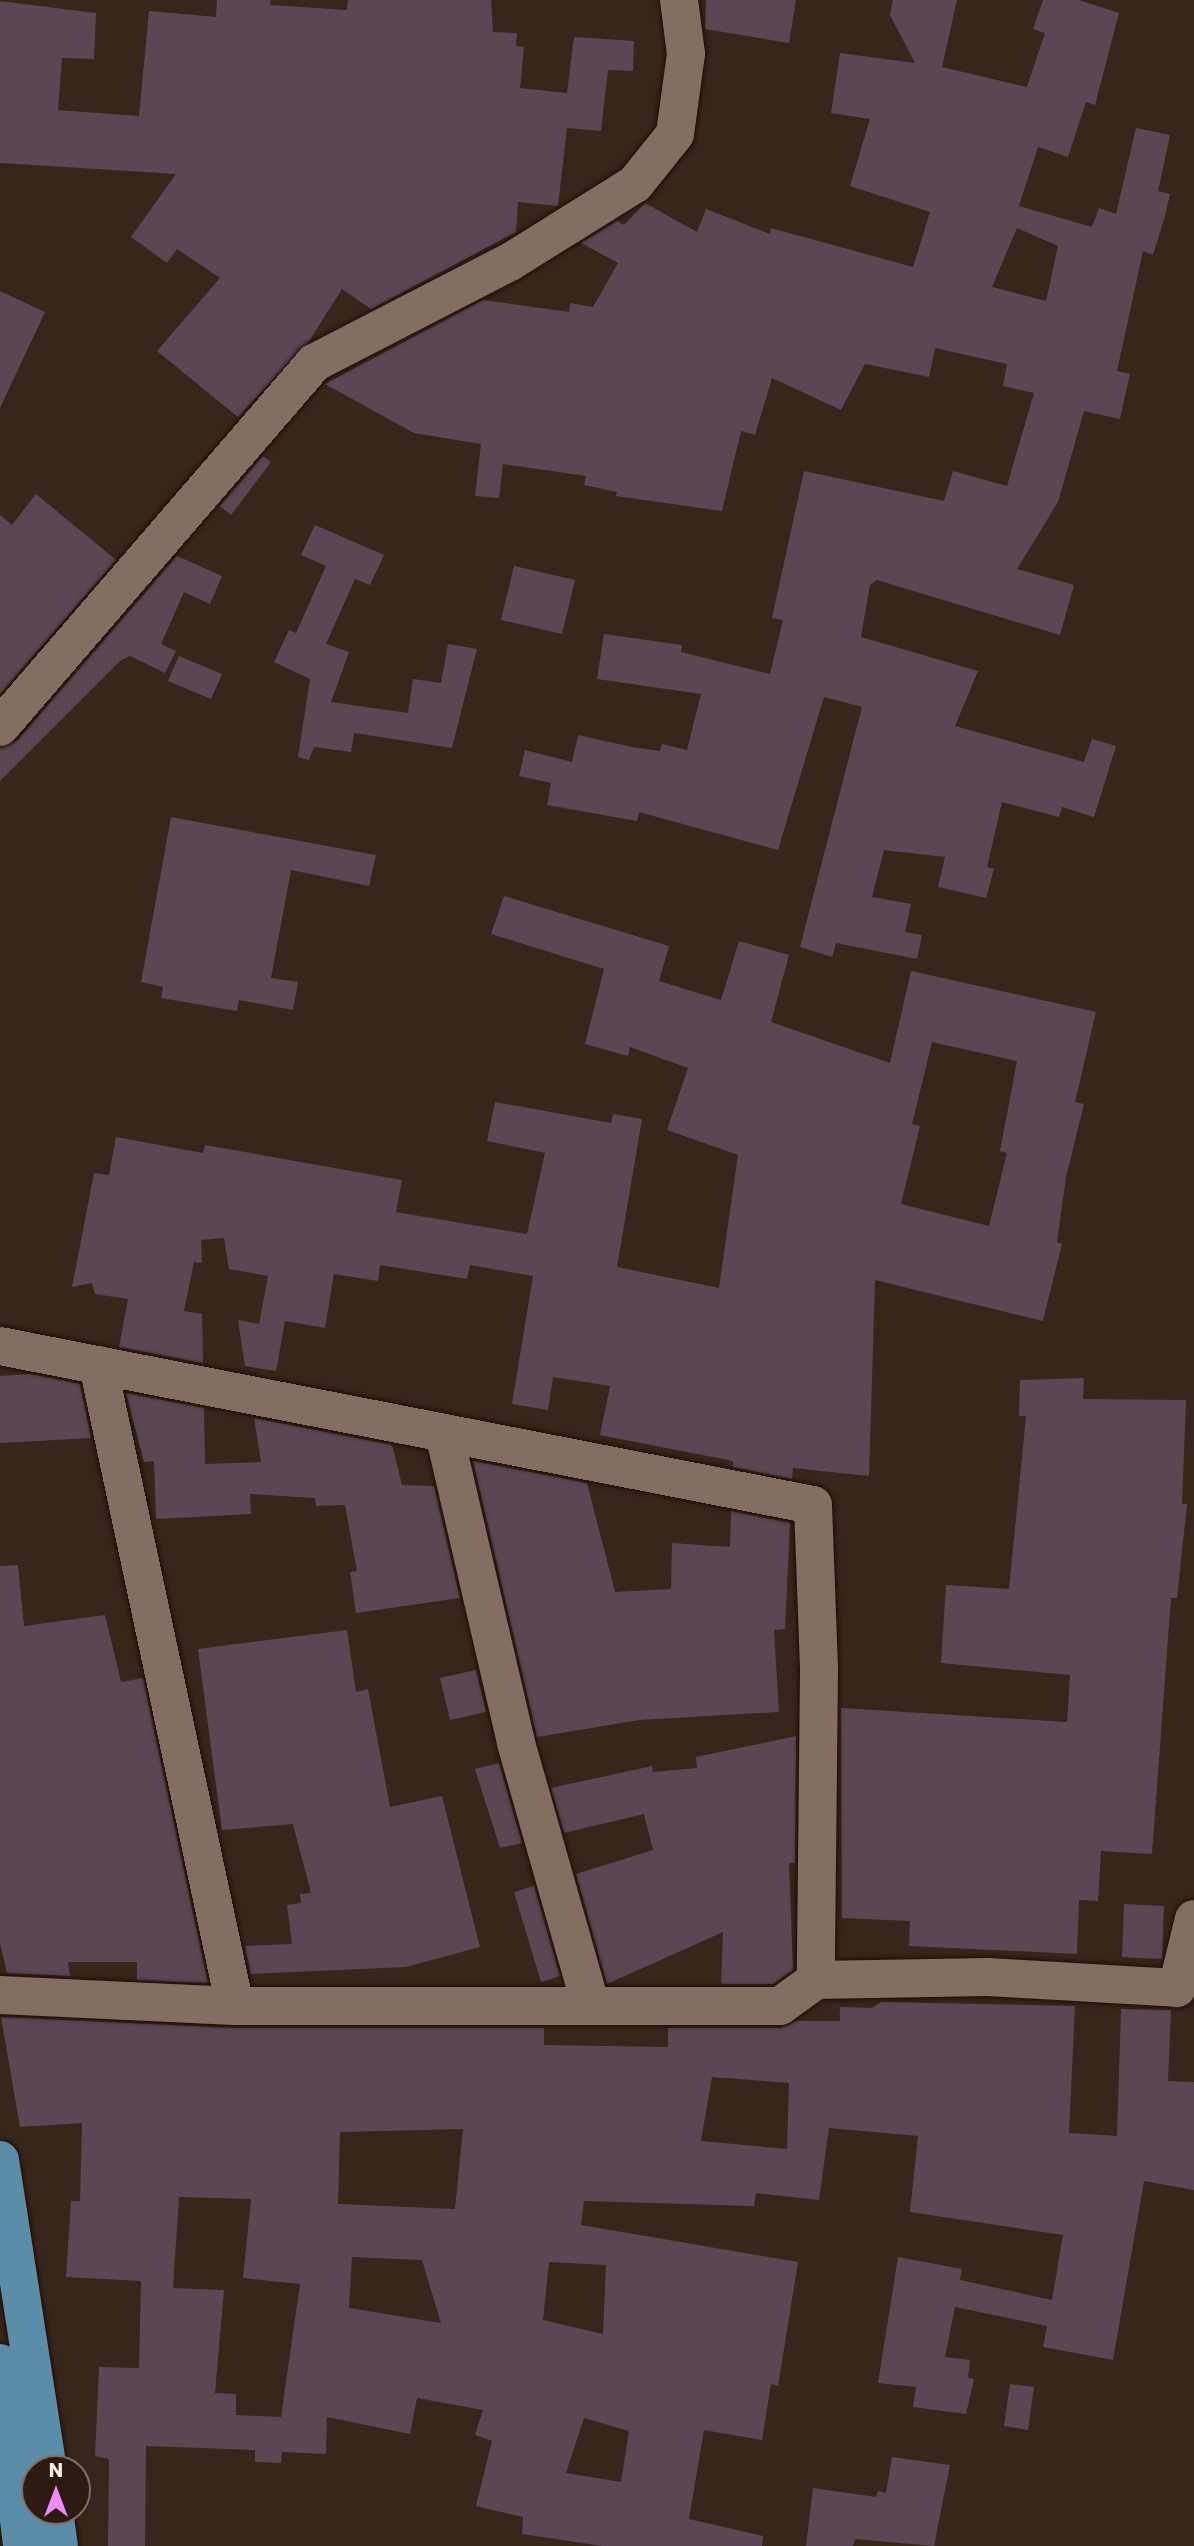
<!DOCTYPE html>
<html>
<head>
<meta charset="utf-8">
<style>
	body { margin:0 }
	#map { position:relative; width:1194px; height:2546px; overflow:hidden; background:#38251c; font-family:Poppins,sans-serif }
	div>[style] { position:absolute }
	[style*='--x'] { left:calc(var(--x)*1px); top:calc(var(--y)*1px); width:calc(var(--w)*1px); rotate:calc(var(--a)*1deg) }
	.building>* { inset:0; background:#5b4753 }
	.roads { filter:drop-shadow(0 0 2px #1e0d06) drop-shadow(0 0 2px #1e0d06) }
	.minor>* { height:38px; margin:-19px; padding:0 19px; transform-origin:19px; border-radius:19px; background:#846e64 }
	.major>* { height:38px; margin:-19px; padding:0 19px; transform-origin:19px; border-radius:19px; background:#5b8da9 }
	span { translate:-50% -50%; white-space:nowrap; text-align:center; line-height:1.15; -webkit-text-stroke:6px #2d1b13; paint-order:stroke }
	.north { position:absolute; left:21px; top:2455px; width:70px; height:70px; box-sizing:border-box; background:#2d1b13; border:2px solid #7f6f68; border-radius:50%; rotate:0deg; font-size:19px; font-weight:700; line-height:28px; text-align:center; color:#fbeee8 }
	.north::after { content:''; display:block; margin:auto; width:24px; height:32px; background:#ed8cf9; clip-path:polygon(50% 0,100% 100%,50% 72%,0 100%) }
</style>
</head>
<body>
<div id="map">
	<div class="building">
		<i style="clip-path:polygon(217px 0,271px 0,270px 5px,347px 10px,348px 0,491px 0,493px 32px,517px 33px,516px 46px,524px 47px,520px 88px,567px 93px,574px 37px,634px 41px,633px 71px,608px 70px,601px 131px,567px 128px,558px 206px,518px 202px,516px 232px,371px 309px,342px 289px,309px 341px,238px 417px,157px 351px,220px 278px,177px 249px,167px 263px,131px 237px,176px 174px,0 163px,0 1px,96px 13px,94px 59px,62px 58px,58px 110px,139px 116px,149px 11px,216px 17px)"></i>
		<i style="clip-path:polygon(706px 0,796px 0,789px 43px,705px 29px)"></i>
		<i style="clip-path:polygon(evenodd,893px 0,957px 0,942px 67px,1027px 87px,1045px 33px,1033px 29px,1043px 0,1079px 0,1119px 13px,1095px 105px,1086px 102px,1068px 157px,1038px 147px,1019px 206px,1092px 227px,1099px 208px,1116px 214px,1136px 128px,1170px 135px,1158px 191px,1170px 194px,1165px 216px,1153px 255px,1143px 251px,1117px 371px,1130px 374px,1120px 419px,1084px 411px,1058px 502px,1017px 569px,1074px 585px,1060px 635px,877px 580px,870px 585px,861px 637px,978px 671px,955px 726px,1084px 762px,1092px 739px,1116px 746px,1094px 817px,1062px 807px,1059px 817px,1002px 802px,987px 867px,994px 869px,986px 898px,938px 887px,945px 857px,884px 850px,872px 897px,911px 904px,905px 932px,922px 935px,917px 959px,836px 943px,832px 957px,800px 947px,862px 707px,824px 697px,778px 850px,639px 812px,637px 821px,547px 805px,551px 783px,519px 776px,525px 750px,572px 762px,578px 735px,632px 747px,660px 751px,662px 744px,687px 750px,701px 694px,597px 679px,604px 634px,682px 645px,681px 652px,770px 674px,783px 620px,772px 618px,804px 471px,944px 501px,953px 471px,1007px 486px,1034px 393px,1003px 386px,1007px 364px,935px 348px,929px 377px,865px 364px,841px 410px,772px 378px,755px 435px,741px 431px,722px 511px,616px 496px,617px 492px,584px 485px,586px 476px,503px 464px,499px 498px,475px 496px,481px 444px,414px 433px,325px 384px,483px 300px,569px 312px,570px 303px,593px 307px,618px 263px,581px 243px,617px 221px,624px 225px,645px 203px,697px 232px,706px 209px,770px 234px,771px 228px,913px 267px,930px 212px,850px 186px,870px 119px,831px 113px,840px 53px,915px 63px,890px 15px,893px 0,1017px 228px,1058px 246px,1046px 301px,992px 287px,1017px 228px)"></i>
		<i style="clip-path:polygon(0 291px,45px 312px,0 408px)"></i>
		<i style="clip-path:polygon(263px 456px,271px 462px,231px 515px,220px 506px)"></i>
		<i style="clip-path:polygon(36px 494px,116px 560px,0 694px,0 515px,12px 525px)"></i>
		<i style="clip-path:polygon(315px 525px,384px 555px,370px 585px,355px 579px,326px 644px,349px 652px,331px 702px,408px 713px,413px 679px,441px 683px,448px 644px,477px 649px,452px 748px,354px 733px,351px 752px,314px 747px,309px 760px,298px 757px,310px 679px,274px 662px,289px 630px,296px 633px,326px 566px,301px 555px)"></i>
		<i style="clip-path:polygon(177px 556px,222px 576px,210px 604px,184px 592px,161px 644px,176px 651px,165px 673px,130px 656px,120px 661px,0 781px,0 748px,17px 741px)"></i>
		<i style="clip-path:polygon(514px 566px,575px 580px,562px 634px,501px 620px)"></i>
		<i style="clip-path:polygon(179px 656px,222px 674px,211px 699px,168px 681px)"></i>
		<i style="clip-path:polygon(171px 817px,376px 855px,369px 886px,291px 870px,271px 978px,298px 982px,293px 1010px,239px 1000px,237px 1011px,161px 998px,163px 987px,141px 982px)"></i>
		<i style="clip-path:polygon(evenodd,504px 896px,669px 946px,659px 981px,721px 1000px,739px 941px,789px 955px,771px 1022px,890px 1063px,911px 971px,1096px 1012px,1075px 1102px,1084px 1104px,1066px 1177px,1057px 1242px,1062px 1244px,1043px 1321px,875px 1280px,869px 1476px,793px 1468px,792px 1479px,733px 1467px,733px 1461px,600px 1435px,610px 1386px,553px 1377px,548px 1410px,512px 1404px,533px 1276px,470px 1265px,467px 1279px,380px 1265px,378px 1281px,334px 1274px,325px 1328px,285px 1321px,276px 1371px,245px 1366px,238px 1320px,259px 1324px,268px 1276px,229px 1269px,224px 1238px,201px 1240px,202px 1263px,194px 1262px,184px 1311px,202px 1314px,203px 1363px,119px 1347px,128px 1299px,95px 1294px,92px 1283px,72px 1287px,94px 1173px,109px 1175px,116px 1137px,203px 1153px,205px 1145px,402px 1180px,396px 1212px,527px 1234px,545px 1153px,487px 1141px,495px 1102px,611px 1123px,613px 1114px,642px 1119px,617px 1267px,719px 1288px,738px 1155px,667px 1130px,688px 1068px,630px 1047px,628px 1056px,585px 1044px,604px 969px,491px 934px,504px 896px,932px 1042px,1017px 1061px,1000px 1151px,1007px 1153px,989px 1226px,901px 1204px,920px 1126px,912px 1124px,932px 1042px)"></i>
		<i style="clip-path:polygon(31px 1374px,80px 1384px,91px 1438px,0 1443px,0 1376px)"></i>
		<i style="clip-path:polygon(1084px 1378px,1083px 1399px,1186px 1400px,1182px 1504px,1187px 1504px,1177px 1598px,1171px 1598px,1152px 1854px,1101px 1851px,1098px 1901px,1079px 1900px,1077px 1954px,909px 1946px,910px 1921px,842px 1918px,841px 1708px,1067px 1722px,1070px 1675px,941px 1663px,946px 1585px,1009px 1589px,1026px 1416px,1019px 1416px,1020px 1380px)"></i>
		<i style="clip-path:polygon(126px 1393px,204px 1408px,205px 1464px,261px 1462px,254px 1418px,392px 1445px,402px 1485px,434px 1486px,460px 1598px,356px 1613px,350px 1572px,357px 1571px,345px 1505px,316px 1506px,315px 1498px,250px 1494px,251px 1514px,156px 1519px,154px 1461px,144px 1462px)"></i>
		<i style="clip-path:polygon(473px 1461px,587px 1483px,615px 1592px,671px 1589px,672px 1543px,730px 1547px,731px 1511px,790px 1523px,785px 1629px,774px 1630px,779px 1712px,639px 1720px,537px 1737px)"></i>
		<i style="clip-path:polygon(18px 1565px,24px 1626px,105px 1615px,121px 1682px,143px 1678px,208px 1983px,137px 1980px,137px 1962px,68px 1962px,70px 1976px,7px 1973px,0 1943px,0 1566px)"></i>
		<i style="clip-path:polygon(347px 1630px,356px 1692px,368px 1689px,390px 1807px,442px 1796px,480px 1947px,406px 1967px,251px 1974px,245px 1946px,292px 1944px,287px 1905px,301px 1903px,300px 1894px,311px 1893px,293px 1824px,222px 1830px,198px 1649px)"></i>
		<i style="clip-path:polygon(476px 1670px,486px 1712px,450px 1720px,440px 1678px)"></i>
		<i style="clip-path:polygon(796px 1736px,795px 1863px,789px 1863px,793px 1970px,773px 1984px,721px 1984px,723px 1932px,607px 1984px,576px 1874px,653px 1850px,644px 1814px,564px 1833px,551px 1788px,652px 1766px,653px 1772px,697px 1768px,696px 1757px)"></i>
		<i style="clip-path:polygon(499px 1763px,522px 1843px,500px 1848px,475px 1769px)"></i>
		<i style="clip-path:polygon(534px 1886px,560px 1976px,541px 1982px,514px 1892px)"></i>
		<i style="clip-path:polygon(1124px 1904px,1164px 1906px,1162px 1959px,1122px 1957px)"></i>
		<i style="clip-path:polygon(evenodd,881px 2002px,1075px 2006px,1069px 2133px,1117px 2136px,1121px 2009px,1171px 2010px,1168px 2081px,1194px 2082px,1194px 2190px,1144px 2181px,1113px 2360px,1043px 2347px,1047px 2326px,955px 2307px,945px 2357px,970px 2360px,968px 2378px,974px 2379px,966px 2414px,913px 2407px,916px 2387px,878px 2383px,898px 2257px,962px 2269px,960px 2280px,1052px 2300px,1063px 2235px,910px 2212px,918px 2136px,829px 2128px,819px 2200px,756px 2193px,754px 2206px,584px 2201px,581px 2225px,798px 2262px,778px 2386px,771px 2384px,762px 2440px,704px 2430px,689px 2519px,763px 2536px,762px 2546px,602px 2546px,522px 2534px,523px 2517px,476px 2506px,492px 2441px,475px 2435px,483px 2410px,417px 2398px,410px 2434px,327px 2417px,326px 2454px,282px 2452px,281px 2463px,255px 2462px,255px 2450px,146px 2446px,145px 2546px,108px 2546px,109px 2459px,95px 2456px,99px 2367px,139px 2368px,141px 2281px,66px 2277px,71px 2201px,80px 2201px,82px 2123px,20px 2127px,1px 2017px,235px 2028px,544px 2028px,544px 2045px,668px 2047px,668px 2028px,780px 2028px,796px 2021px,840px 2021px,840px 2007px,872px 2008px,881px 2002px,712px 2077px,789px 2083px,787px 2149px,701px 2141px,712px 2077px,881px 2002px,463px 2129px,455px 2209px,338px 2204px,340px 2132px,463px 2129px,881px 2002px,179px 2197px,251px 2199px,243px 2278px,300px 2284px,281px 2417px,236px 2415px,236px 2394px,215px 2393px,224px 2290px,173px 2288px,179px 2197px,881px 2002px,352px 2257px,422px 2260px,441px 2323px,349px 2308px,352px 2257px,881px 2002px,549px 2262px,606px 2265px,603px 2334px,543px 2320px,549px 2262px,881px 2002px,584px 2418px,629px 2431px,621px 2482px,566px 2473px,584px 2418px)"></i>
		<i style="clip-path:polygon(1010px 2384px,1034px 2387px,1028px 2430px,1004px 2426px)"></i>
		<i style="clip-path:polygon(892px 2457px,950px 2465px,934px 2546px,855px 2539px,853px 2546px,806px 2546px,813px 2488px,876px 2497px,878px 2491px,886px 2493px)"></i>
	</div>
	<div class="roads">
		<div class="minor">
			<i style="--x:0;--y:727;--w:481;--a:-49.2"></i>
			<i style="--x:314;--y:363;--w:220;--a:-27.3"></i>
			<i style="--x:510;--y:262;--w:147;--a:-32"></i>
			<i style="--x:635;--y:184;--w:64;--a:-51.3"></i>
			<i style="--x:675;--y:134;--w:81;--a:-82.2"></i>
			<i style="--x:686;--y:54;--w:54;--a:-97.4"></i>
			<i style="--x:0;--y:1346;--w:828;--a:11.07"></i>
			<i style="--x:813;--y:1505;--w:165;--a:87.9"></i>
			<i style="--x:819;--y:1670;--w:310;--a:90.6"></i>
			<i style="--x:98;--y:1365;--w:655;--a:77.94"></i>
			<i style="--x:444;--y:1433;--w:318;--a:76.9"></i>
			<i style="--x:516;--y:1743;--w:270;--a:74.1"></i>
			<i style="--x:0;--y:1995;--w:235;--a:2.7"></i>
			<i style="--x:235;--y:2006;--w:545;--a:0"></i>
			<i style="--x:780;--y:2006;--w:44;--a:-35.8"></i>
			<i style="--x:816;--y:1980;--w:172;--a:-1"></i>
			<i style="--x:988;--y:1977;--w:189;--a:3.3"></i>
			<i style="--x:1177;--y:1988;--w:71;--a:-76.2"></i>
		</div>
		<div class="major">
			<i style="--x:0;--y:2160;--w:313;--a:81.2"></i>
			<i style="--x:0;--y:2363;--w:184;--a:83.1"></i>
			<i style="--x:54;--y:2511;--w:35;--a:82"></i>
		</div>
	</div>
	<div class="north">N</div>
</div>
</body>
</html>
